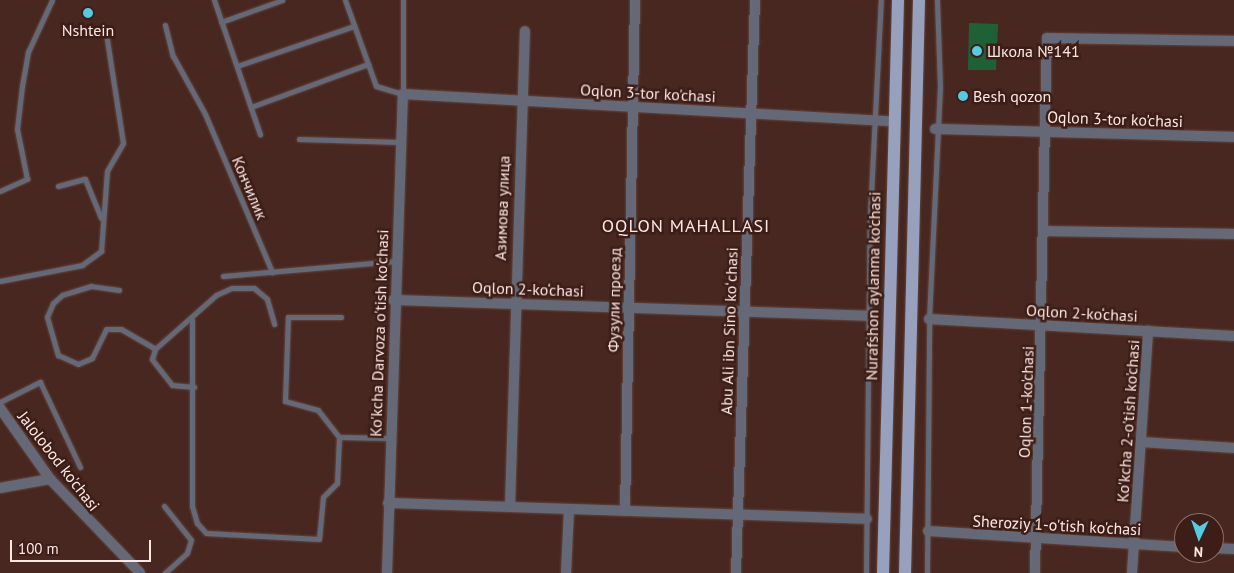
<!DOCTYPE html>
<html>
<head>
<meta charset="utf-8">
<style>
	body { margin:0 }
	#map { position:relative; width:1234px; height:573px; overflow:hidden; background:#472720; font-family:"PT Sans",sans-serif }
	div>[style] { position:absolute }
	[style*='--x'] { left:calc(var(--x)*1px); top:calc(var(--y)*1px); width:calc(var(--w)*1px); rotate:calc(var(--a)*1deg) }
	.green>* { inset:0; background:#206037 }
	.roads { filter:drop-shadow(0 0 1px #64463f) drop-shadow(0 0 1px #64463f) }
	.lane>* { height:5px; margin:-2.5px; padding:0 2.5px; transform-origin:2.5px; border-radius:2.5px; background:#656977 }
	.street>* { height:10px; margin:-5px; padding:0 5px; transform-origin:5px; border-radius:5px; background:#656977 }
	.primary>* { height:12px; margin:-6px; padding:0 6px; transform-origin:6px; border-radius:6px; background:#97a0bc }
	.dots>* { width:14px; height:14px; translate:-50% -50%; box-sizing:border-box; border:2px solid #3c1d17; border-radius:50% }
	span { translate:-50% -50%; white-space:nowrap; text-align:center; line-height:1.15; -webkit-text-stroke:5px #3c1d17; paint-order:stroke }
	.poi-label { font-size:16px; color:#fee8e3 }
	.left { translate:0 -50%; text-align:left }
	.street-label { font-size:16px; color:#fee8e3 }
	.neighbourhood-label { font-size:18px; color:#fee8e3; letter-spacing:1px }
	.north { position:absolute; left:1174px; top:513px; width:50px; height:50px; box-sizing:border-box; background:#3c1d17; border:1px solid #8a6e69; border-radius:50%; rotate:183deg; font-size:14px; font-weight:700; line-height:20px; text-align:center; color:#fee8e3 }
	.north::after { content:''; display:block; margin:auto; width:18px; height:22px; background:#55cae0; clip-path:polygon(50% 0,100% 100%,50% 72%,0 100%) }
	.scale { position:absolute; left:10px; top:540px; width:141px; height:22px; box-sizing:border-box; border:2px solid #fee8e3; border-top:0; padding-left:6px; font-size:15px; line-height:18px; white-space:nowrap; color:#fee8e3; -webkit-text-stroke:4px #3c1d17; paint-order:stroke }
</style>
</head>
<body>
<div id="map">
	<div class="green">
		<i style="clip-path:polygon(969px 23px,998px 24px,996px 70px,968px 70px)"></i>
	</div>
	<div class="roads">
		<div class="lane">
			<i style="--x:214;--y:0;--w:142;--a:71.1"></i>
			<i style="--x:345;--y:0;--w:91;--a:70.2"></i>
			<i style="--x:376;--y:86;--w:28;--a:17"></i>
			<i style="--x:403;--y:94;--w:94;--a:-90"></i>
			<i style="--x:221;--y:22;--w:65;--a:-19.8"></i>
			<i style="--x:165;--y:25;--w:32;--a:76"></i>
			<i style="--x:173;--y:56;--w:66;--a:61.1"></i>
			<i style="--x:205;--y:114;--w:172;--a:67"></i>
			<i style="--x:237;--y:66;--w:124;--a:-18.9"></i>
			<i style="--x:251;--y:107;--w:125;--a:-20.2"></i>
			<i style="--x:299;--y:139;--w:101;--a:1.7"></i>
			<i style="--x:58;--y:186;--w:28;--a:-15"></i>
			<i style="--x:85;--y:179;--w:42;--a:67.7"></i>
			<i style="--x:0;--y:191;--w:30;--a:-24"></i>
			<i style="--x:27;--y:179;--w:51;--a:-101.3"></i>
			<i style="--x:17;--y:129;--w:43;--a:-83.4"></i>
			<i style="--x:22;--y:86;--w:35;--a:-80"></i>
			<i style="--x:28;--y:52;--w:57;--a:-65.2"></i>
			<i style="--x:223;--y:276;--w:173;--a:-5"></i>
			<i style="--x:0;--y:281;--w:84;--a:-11"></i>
			<i style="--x:82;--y:265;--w:24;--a:-36"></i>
			<i style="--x:101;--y:251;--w:80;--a:-85.7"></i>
			<i style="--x:107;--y:171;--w:32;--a:-60"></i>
			<i style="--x:123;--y:143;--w:111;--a:-98.8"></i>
			<i style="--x:119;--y:290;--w:28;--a:-172"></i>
			<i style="--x:91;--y:286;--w:30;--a:163"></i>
			<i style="--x:62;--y:295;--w:12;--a:138"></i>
			<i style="--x:53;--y:303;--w:15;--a:113"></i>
			<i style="--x:47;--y:317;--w:40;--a:74"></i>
			<i style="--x:58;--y:355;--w:22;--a:24"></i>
			<i style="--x:78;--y:364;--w:15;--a:-23"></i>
			<i style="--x:92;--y:358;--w:32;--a:-64"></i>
			<i style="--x:106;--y:329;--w:15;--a:0"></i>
			<i style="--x:121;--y:329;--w:39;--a:30"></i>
			<i style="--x:192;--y:320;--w:186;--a:90"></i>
			<i style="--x:192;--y:506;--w:18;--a:74"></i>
			<i style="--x:197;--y:523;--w:13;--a:48"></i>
			<i style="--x:206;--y:533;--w:113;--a:3"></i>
			<i style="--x:319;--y:539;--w:42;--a:-84.6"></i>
			<i style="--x:323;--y:497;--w:20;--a:-45"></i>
			<i style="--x:337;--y:483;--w:46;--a:-87.5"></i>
			<i style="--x:339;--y:437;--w:34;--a:-128"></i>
			<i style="--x:318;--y:410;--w:34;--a:-165"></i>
			<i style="--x:285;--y:401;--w:84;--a:-88"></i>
			<i style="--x:288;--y:317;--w:53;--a:0"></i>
			<i style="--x:194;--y:387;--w:22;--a:-175"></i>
			<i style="--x:172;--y:385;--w:33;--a:-128"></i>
			<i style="--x:152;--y:359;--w:10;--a:-73"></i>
			<i style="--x:155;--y:349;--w:81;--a:-41.5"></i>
			<i style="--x:216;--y:295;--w:17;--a:-24"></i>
			<i style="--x:232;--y:288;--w:22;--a:0"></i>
			<i style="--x:254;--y:288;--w:17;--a:40"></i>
			<i style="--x:267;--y:299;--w:26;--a:74"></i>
			<i style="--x:0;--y:402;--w:45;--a:-26.6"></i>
			<i style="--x:40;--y:382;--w:94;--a:64.8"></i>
			<i style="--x:339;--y:437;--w:52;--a:1.1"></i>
			<i style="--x:164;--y:506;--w:43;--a:51.5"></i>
			<i style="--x:191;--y:540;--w:14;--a:107"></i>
			<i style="--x:187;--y:553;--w:30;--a:138"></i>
			<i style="--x:866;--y:573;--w:359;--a:-89.4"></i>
			<i style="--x:870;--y:214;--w:214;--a:-87.1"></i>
			<i style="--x:927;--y:573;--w:254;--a:-89.5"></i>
			<i style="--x:929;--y:319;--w:232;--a:-87.3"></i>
			<i style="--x:940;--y:87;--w:87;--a:-92"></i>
		</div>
		<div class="street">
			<i style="--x:935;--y:129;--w:299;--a:1.5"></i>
			<i style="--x:1046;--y:231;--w:188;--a:0.9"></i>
			<i style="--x:393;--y:300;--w:478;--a:1.9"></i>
			<i style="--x:929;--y:319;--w:305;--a:3.2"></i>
			<i style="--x:0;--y:408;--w:87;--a:54.8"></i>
			<i style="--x:50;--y:479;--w:130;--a:46.2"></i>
			<i style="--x:1142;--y:442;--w:92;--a:3.7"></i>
			<i style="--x:0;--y:488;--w:51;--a:-10.2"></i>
			<i style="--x:388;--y:503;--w:479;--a:1.9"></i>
			<i style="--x:510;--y:506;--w:475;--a:-88.2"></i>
			<i style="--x:625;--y:511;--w:511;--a:-88.88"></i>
			<i style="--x:928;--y:531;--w:256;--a:3.6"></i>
			<i style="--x:1214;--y:548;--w:20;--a:3"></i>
			<i style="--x:387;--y:573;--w:479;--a:-88.1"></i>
			<i style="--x:403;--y:94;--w:490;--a:3.2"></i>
			<i style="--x:566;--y:573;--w:63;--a:-87.3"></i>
			<i style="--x:736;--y:573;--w:573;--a:-88.1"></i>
			<i style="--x:1035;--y:573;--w:535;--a:-88.72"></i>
			<i style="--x:1047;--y:38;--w:187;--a:0.9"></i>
			<i style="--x:1132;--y:573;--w:243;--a:-86.2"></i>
		</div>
		<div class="primary">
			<i style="--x:883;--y:573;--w:573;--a:-88.5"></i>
			<i style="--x:905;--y:573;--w:573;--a:-88.6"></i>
		</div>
	</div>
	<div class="dots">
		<i style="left:88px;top:13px;background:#55cae0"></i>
		<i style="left:977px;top:51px;background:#55cae0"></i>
		<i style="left:963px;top:96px;background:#55cae0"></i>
	</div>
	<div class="poi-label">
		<span style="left:88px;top:30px">Nshtein</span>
		<span class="left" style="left:987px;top:51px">Школа №141</span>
		<span class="left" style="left:973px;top:96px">Besh qozon</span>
	</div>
	<div class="street-label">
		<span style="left:648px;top:93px;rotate:3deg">Oqlon 3-tor ko'chasi</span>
		<span style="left:1115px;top:119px;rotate:2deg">Oqlon 3-tor ko'chasi</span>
		<span style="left:250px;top:188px;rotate:67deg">Кончилик</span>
		<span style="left:502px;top:208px;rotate:-88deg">Азимова улица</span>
		<span style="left:873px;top:286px;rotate:-89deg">Nurafshon aylanma ko'chasi</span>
		<span style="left:528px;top:289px;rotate:2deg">Oqlon 2-ko‘chasi</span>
		<span style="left:614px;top:300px;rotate:-89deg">Фузули проезд</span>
		<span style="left:1082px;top:313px;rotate:3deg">Oqlon 2-ko‘chasi</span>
		<span style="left:729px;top:331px;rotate:-88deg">Abu Ali ibn Sino koʻchasi</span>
		<span style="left:379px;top:333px;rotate:-88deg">Ko'kcha Darvoza o'tish ko'chasi</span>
		<span style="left:1026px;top:402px;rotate:-88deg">Oqlon 1-ko'chasi</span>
		<span style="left:1128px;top:421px;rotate:-86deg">Ko'kcha 2-o'tish ko'chasi</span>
		<span style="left:59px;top:461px;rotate:52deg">Jalolobod ko'chasi</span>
		<span style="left:1057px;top:525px;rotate:3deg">Sheroziy 1-o'tish ko'chasi</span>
	</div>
	<div class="neighbourhood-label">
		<span style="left:686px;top:226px">OQLON MAHALLASI</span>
	</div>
	<div class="north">N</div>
	<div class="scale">100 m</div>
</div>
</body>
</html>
